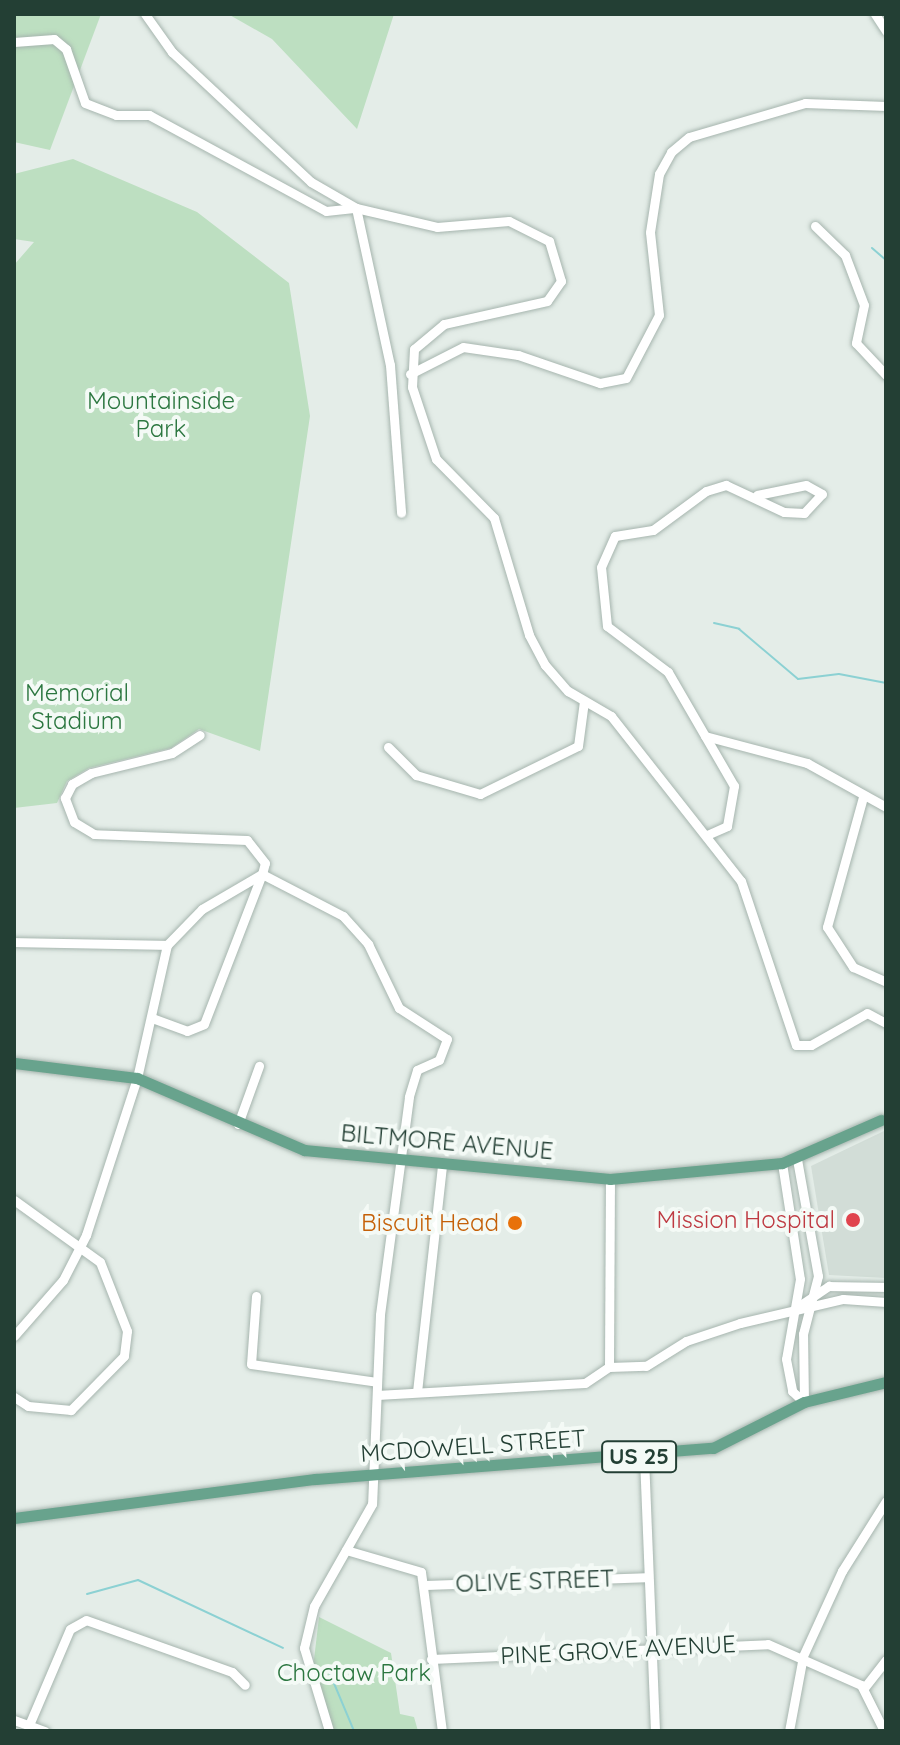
<!DOCTYPE html>
<html>
<head>
<meta charset="utf-8">
<style>
	body { margin:0 }
	#map { position:relative; width:900px; height:1745px; overflow:hidden; background:#e4ede8; font-family:Quicksand,sans-serif }
	div>[style] { position:absolute }
	[style*='--x'] { left:calc(var(--x)*1px); top:calc(var(--y)*1px); width:calc(var(--w)*1px); rotate:calc(var(--a)*1deg) }
	.built>* { inset:0; background:#d2ddd7 }
	.green>* { inset:0; background:#bddfc1 }
	.stream>* { height:2px; margin:-1px; padding:0 1px; transform-origin:1px; border-radius:1px; background:#8cd1d3 }
	.roads { filter:drop-shadow(0 0 2px #a6b5ae) drop-shadow(0 0 2px #a6b5ae) }
	.minor>* { height:9px; margin:-4.5px; padding:0 4.5px; transform-origin:4.5px; border-radius:4.5px; background:#fff }
	.major>* { height:11px; margin:-5.5px; padding:0 5.5px; transform-origin:5.5px; border-radius:5.5px; background:#68a38d }
	.dots>* { width:22px; height:22px; translate:-50% -50%; box-sizing:border-box; border:4px solid #f4faf6; border-radius:50% }
	span { translate:-50% -50%; white-space:nowrap; text-align:center; line-height:1.15; -webkit-text-stroke:8px #f4faf6; paint-order:stroke }
	.shield-label span { padding:2px 6px; background:#f4faf6; border:2px solid; border-radius:6px; -webkit-text-stroke-width:0 }
	.shield-label { font-size:22px; color:#233f34; font-weight:700 }
	.park-label { font-size:24px; color:#2c7740 }
	.street-label { font-size:24px; color:#233f34 }
	.health-label { font-size:24px; color:#be3a42 }
	.right { translate:-100% -50%; text-align:right }
	.food-label { font-size:24px; color:#c56008 }
	.frame { position:absolute; inset:0; border:16px solid #233f34; pointer-events:none }
</style>
</head>
<body>
<div id="map">
	<div class="built">
		<i style="clip-path:polygon(886px 1130px,886px 1278px,829px 1275px,811px 1166px)"></i>
	</div>
	<div class="green">
		<i style="clip-path:polygon(14px 14px,101px 14px,50px 150px,14px 142px)"></i>
		<i style="clip-path:polygon(228px 14px,394px 14px,357px 129px,272px 39px)"></i>
		<i style="clip-path:polygon(73px 159px,197px 212px,289px 283px,310px 416px,260px 751px,199px 729px,171px 748px,89px 768px,67px 781px,57px 803px,14px 808px,14px 265px,34px 242px,14px 239px,14px 174px)"></i>
		<i style="clip-path:polygon(319px 1617px,391px 1653px,400px 1714px,414px 1717px,418px 1731px,332px 1731px,313px 1668px)"></i>
	</div>
	<div class="stream">
		<i style="--x:872;--y:248;--w:18;--a:41"></i>
		<i style="--x:714;--y:623;--w:26;--a:13"></i>
		<i style="--x:739;--y:629;--w:77;--a:40.3"></i>
		<i style="--x:798;--y:679;--w:41;--a:-7"></i>
		<i style="--x:839;--y:674;--w:48;--a:10.8"></i>
		<i style="--x:87;--y:1594;--w:53;--a:-15.4"></i>
		<i style="--x:138;--y:1580;--w:160;--a:25.1"></i>
		<i style="--x:328;--y:1669;--w:67;--a:67.2"></i>
	</div>
	<div class="roads">
		<div class="minor">
			<i style="--x:145;--y:14;--w:47;--a:54.6"></i>
			<i style="--x:172;--y:52;--w:190;--a:43.1"></i>
			<i style="--x:311;--y:182;--w:52;--a:30"></i>
			<i style="--x:356;--y:208;--w:161;--a:77.8"></i>
			<i style="--x:390;--y:365;--w:148;--a:85.7"></i>
			<i style="--x:875;--y:14;--w:20;--a:57"></i>
			<i style="--x:14;--y:42;--w:40;--a:-4.3"></i>
			<i style="--x:54;--y:39;--w:16;--a:40"></i>
			<i style="--x:66;--y:49;--w:57;--a:70.6"></i>
			<i style="--x:85;--y:103;--w:33;--a:21"></i>
			<i style="--x:116;--y:115;--w:33;--a:0"></i>
			<i style="--x:149;--y:115;--w:201;--a:28.5"></i>
			<i style="--x:326;--y:211;--w:30;--a:-6"></i>
			<i style="--x:356;--y:208;--w:83;--a:13.2"></i>
			<i style="--x:437;--y:227;--w:72;--a:-4.8"></i>
			<i style="--x:509;--y:221;--w:45;--a:26.6"></i>
			<i style="--x:549;--y:241;--w:42;--a:73.3"></i>
			<i style="--x:561;--y:281;--w:24;--a:125"></i>
			<i style="--x:547;--y:301;--w:106;--a:167.4"></i>
			<i style="--x:444;--y:324;--w:39;--a:140"></i>
			<i style="--x:414;--y:349;--w:38;--a:93"></i>
			<i style="--x:412;--y:387;--w:76;--a:71.6"></i>
			<i style="--x:436;--y:459;--w:83;--a:45.5"></i>
			<i style="--x:494;--y:518;--w:122;--a:73.3"></i>
			<i style="--x:529;--y:635;--w:34;--a:62"></i>
			<i style="--x:545;--y:665;--w:35;--a:49"></i>
			<i style="--x:568;--y:691;--w:50;--a:30.2"></i>
			<i style="--x:611;--y:716;--w:210;--a:51.8"></i>
			<i style="--x:741;--y:881;--w:173;--a:71.5"></i>
			<i style="--x:796;--y:1045;--w:15;--a:0"></i>
			<i style="--x:811;--y:1045;--w:64;--a:-29.7"></i>
			<i style="--x:867;--y:1013;--w:21;--a:28"></i>
			<i style="--x:815;--y:226;--w:42;--a:44"></i>
			<i style="--x:845;--y:255;--w:53;--a:69.2"></i>
			<i style="--x:864;--y:305;--w:39;--a:102"></i>
			<i style="--x:856;--y:343;--w:44;--a:46.8"></i>
			<i style="--x:410;--y:374;--w:59;--a:-27"></i>
			<i style="--x:463;--y:347;--w:56;--a:8.3"></i>
			<i style="--x:518;--y:355;--w:87;--a:18.9"></i>
			<i style="--x:600;--y:383;--w:26;--a:-11"></i>
			<i style="--x:626;--y:378;--w:71;--a:-62.4"></i>
			<i style="--x:659;--y:315;--w:83;--a:-96.2"></i>
			<i style="--x:650;--y:232;--w:59;--a:-81.2"></i>
			<i style="--x:659;--y:174;--w:25;--a:-61"></i>
			<i style="--x:671;--y:152;--w:23;--a:-40"></i>
			<i style="--x:689;--y:137;--w:121;--a:-16.3"></i>
			<i style="--x:805;--y:103;--w:81;--a:2.1"></i>
			<i style="--x:705;--y:736;--w:106;--a:14.8"></i>
			<i style="--x:807;--y:763;--w:90;--a:29.1"></i>
			<i style="--x:388;--y:747;--w:40;--a:45"></i>
			<i style="--x:416;--y:775;--w:67;--a:16.5"></i>
			<i style="--x:480;--y:794;--w:109;--a:-26.1"></i>
			<i style="--x:578;--y:746;--w:45;--a:-82.4"></i>
			<i style="--x:863;--y:797;--w:135;--a:105.5"></i>
			<i style="--x:827;--y:927;--w:48;--a:57"></i>
			<i style="--x:853;--y:967;--w:36;--a:24"></i>
			<i style="--x:707;--y:835;--w:22;--a:-24"></i>
			<i style="--x:727;--y:826;--w:41;--a:-80.1"></i>
			<i style="--x:734;--y:786;--w:132;--a:-120.1"></i>
			<i style="--x:668;--y:672;--w:76;--a:-143"></i>
			<i style="--x:607;--y:626;--w:59;--a:-95.8"></i>
			<i style="--x:601;--y:567;--w:34;--a:-66"></i>
			<i style="--x:615;--y:536;--w:38;--a:-9"></i>
			<i style="--x:653;--y:530;--w:66;--a:-36.3"></i>
			<i style="--x:706;--y:491;--w:21;--a:-17"></i>
			<i style="--x:726;--y:485;--w:64;--a:25"></i>
			<i style="--x:784;--y:512;--w:20;--a:3"></i>
			<i style="--x:804;--y:513;--w:26;--a:-47"></i>
			<i style="--x:822;--y:494;--w:18;--a:-151"></i>
			<i style="--x:806;--y:485;--w:50;--a:168.5"></i>
			<i style="--x:14;--y:942;--w:153;--a:1.1"></i>
			<i style="--x:152;--y:1018;--w:37;--a:20"></i>
			<i style="--x:187;--y:1031;--w:18;--a:-22"></i>
			<i style="--x:204;--y:1024;--w:161;--a:-68.9"></i>
			<i style="--x:262;--y:874;--w:91;--a:27.4"></i>
			<i style="--x:343;--y:916;--w:38;--a:48"></i>
			<i style="--x:368;--y:944;--w:71;--a:64.2"></i>
			<i style="--x:399;--y:1008;--w:57;--a:32.9"></i>
			<i style="--x:447;--y:1039;--w:22;--a:111"></i>
			<i style="--x:439;--y:1060;--w:24;--a:156"></i>
			<i style="--x:417;--y:1070;--w:28;--a:107"></i>
			<i style="--x:409;--y:1097;--w:220;--a:97.6"></i>
			<i style="--x:380;--y:1315;--w:189;--a:92.4"></i>
			<i style="--x:372;--y:1504;--w:117;--a:119.6"></i>
			<i style="--x:314;--y:1606;--w:43;--a:103.4"></i>
			<i style="--x:304;--y:1648;--w:87;--a:73.2"></i>
			<i style="--x:238;--y:1124;--w:62;--a:-70.1"></i>
			<i style="--x:782;--y:1163;--w:117;--a:81.2"></i>
			<i style="--x:800;--y:1279;--w:81;--a:99.9"></i>
			<i style="--x:786;--y:1359;--w:33;--a:79"></i>
			<i style="--x:792;--y:1391;--w:16;--a:43"></i>
			<i style="--x:804;--y:1402;--w:68;--a:-90.8"></i>
			<i style="--x:803;--y:1334;--w:60;--a:-75.5"></i>
			<i style="--x:818;--y:1276;--w:119;--a:-100.2"></i>
			<i style="--x:14;--y:1200;--w:106;--a:35.8"></i>
			<i style="--x:100;--y:1262;--w:74;--a:68.6"></i>
			<i style="--x:127;--y:1331;--w:25;--a:97"></i>
			<i style="--x:124;--y:1356;--w:76;--a:134.5"></i>
			<i style="--x:71;--y:1410;--w:43;--a:-174.7"></i>
			<i style="--x:28;--y:1406;--w:17;--a:-147"></i>
			<i style="--x:256;--y:1296;--w:68;--a:94.2"></i>
			<i style="--x:251;--y:1364;--w:127;--a:8.1"></i>
			<i style="--x:796;--y:1308;--w:40;--a:-34"></i>
			<i style="--x:829;--y:1286;--w:57;--a:1"></i>
			<i style="--x:14;--y:1336;--w:74;--a:-48.8"></i>
			<i style="--x:63;--y:1280;--w:51;--a:-62.9"></i>
			<i style="--x:86;--y:1235;--w:165;--a:-72"></i>
			<i style="--x:137;--y:1078;--w:136;--a:-77.3"></i>
			<i style="--x:167;--y:945;--w:50;--a:-45.8"></i>
			<i style="--x:202;--y:909;--w:69;--a:-30.3"></i>
			<i style="--x:262;--y:874;--w:11;--a:-75"></i>
			<i style="--x:265;--y:863;--w:29;--a:-128"></i>
			<i style="--x:247;--y:840;--w:153;--a:-177.8"></i>
			<i style="--x:94;--y:834;--w:23;--a:-149"></i>
			<i style="--x:74;--y:822;--w:26;--a:-111"></i>
			<i style="--x:65;--y:798;--w:16;--a:-63"></i>
			<i style="--x:72;--y:784;--w:22;--a:-30"></i>
			<i style="--x:91;--y:773;--w:83;--a:-13.9"></i>
			<i style="--x:172;--y:753;--w:33;--a:-33"></i>
			<i style="--x:609;--y:1367;--w:188;--a:-89.7"></i>
			<i style="--x:417;--y:1392;--w:229;--a:-83.7"></i>
			<i style="--x:377;--y:1395;--w:208;--a:-3.3"></i>
			<i style="--x:585;--y:1383;--w:29;--a:-34"></i>
			<i style="--x:609;--y:1367;--w:37;--a:-2"></i>
			<i style="--x:646;--y:1366;--w:47;--a:-32"></i>
			<i style="--x:686;--y:1341;--w:57;--a:-18.4"></i>
			<i style="--x:740;--y:1323;--w:106;--a:-13.1"></i>
			<i style="--x:843;--y:1299;--w:43;--a:4"></i>
			<i style="--x:644;--y:1457;--w:274;--a:87.7"></i>
			<i style="--x:346;--y:1550;--w:78;--a:16.3"></i>
			<i style="--x:421;--y:1572;--w:160;--a:82.5"></i>
			<i style="--x:423;--y:1585;--w:225;--a:-2"></i>
			<i style="--x:431;--y:1659;--w:337;--a:-2.5"></i>
			<i style="--x:768;--y:1644;--w:102;--a:23.8"></i>
			<i style="--x:861;--y:1685;--w:51;--a:63.4"></i>
			<i style="--x:864;--y:1688;--w:36;--a:-52"></i>
			<i style="--x:14;--y:1720;--w:33;--a:20"></i>
			<i style="--x:29;--y:1725;--w:104;--a:-66.9"></i>
			<i style="--x:70;--y:1629;--w:18;--a:-29"></i>
			<i style="--x:86;--y:1620;--w:155;--a:19.6"></i>
			<i style="--x:232;--y:1672;--w:18;--a:45"></i>
			<i style="--x:789;--y:1731;--w:76;--a:-79.4"></i>
			<i style="--x:803;--y:1656;--w:94;--a:-65.4"></i>
			<i style="--x:842;--y:1571;--w:83;--a:-57.8"></i>
		</div>
		<div class="major">
			<i style="--x:14;--y:1063;--w:124;--a:7"></i>
			<i style="--x:137;--y:1078;--w:182;--a:23.3"></i>
			<i style="--x:304;--y:1150;--w:307;--a:5.4"></i>
			<i style="--x:610;--y:1179;--w:173;--a:-5.3"></i>
			<i style="--x:782;--y:1163;--w:108;--a:-23.5"></i>
			<i style="--x:14;--y:1518;--w:304;--a:-7.4"></i>
			<i style="--x:315;--y:1479;--w:399;--a:-4.5"></i>
			<i style="--x:713;--y:1448;--w:102;--a:-26.8"></i>
			<i style="--x:804;--y:1402;--w:84;--a:-13.7"></i>
		</div>
	</div>
	<div class="dots">
		<i style="left:853px;top:1220px;background:#e0444e"></i>
		<i style="left:515px;top:1223px;background:#e8710a"></i>
	</div>
	<div class="shield-label">
		<span style="left:639px;top:1457px">US 25</span>
	</div>
	<div class="park-label">
		<span style="left:161px;top:415px">Mountainside<br>Park</span>
		<span style="left:77px;top:707px">Memorial<br>Stadium</span>
		<span style="left:354px;top:1673px">Choctaw Park</span>
	</div>
	<div class="street-label">
		<span style="left:447px;top:1142px;rotate:5deg">BILTMORE AVENUE</span>
		<span style="left:473px;top:1446px;rotate:-4deg">MCDOWELL STREET</span>
		<span style="left:535px;top:1581px;rotate:-2deg">OLIVE STREET</span>
		<span style="left:618px;top:1650px;rotate:-3deg">PINE GROVE AVENUE</span>
	</div>
	<div class="health-label">
		<span class="right" style="left:835px;top:1220px">Mission Hospital</span>
	</div>
	<div class="food-label">
		<span class="right" style="left:499px;top:1223px">Biscuit Head</span>
	</div>
	<div class="frame"></div>
</div>
</body>
</html>
